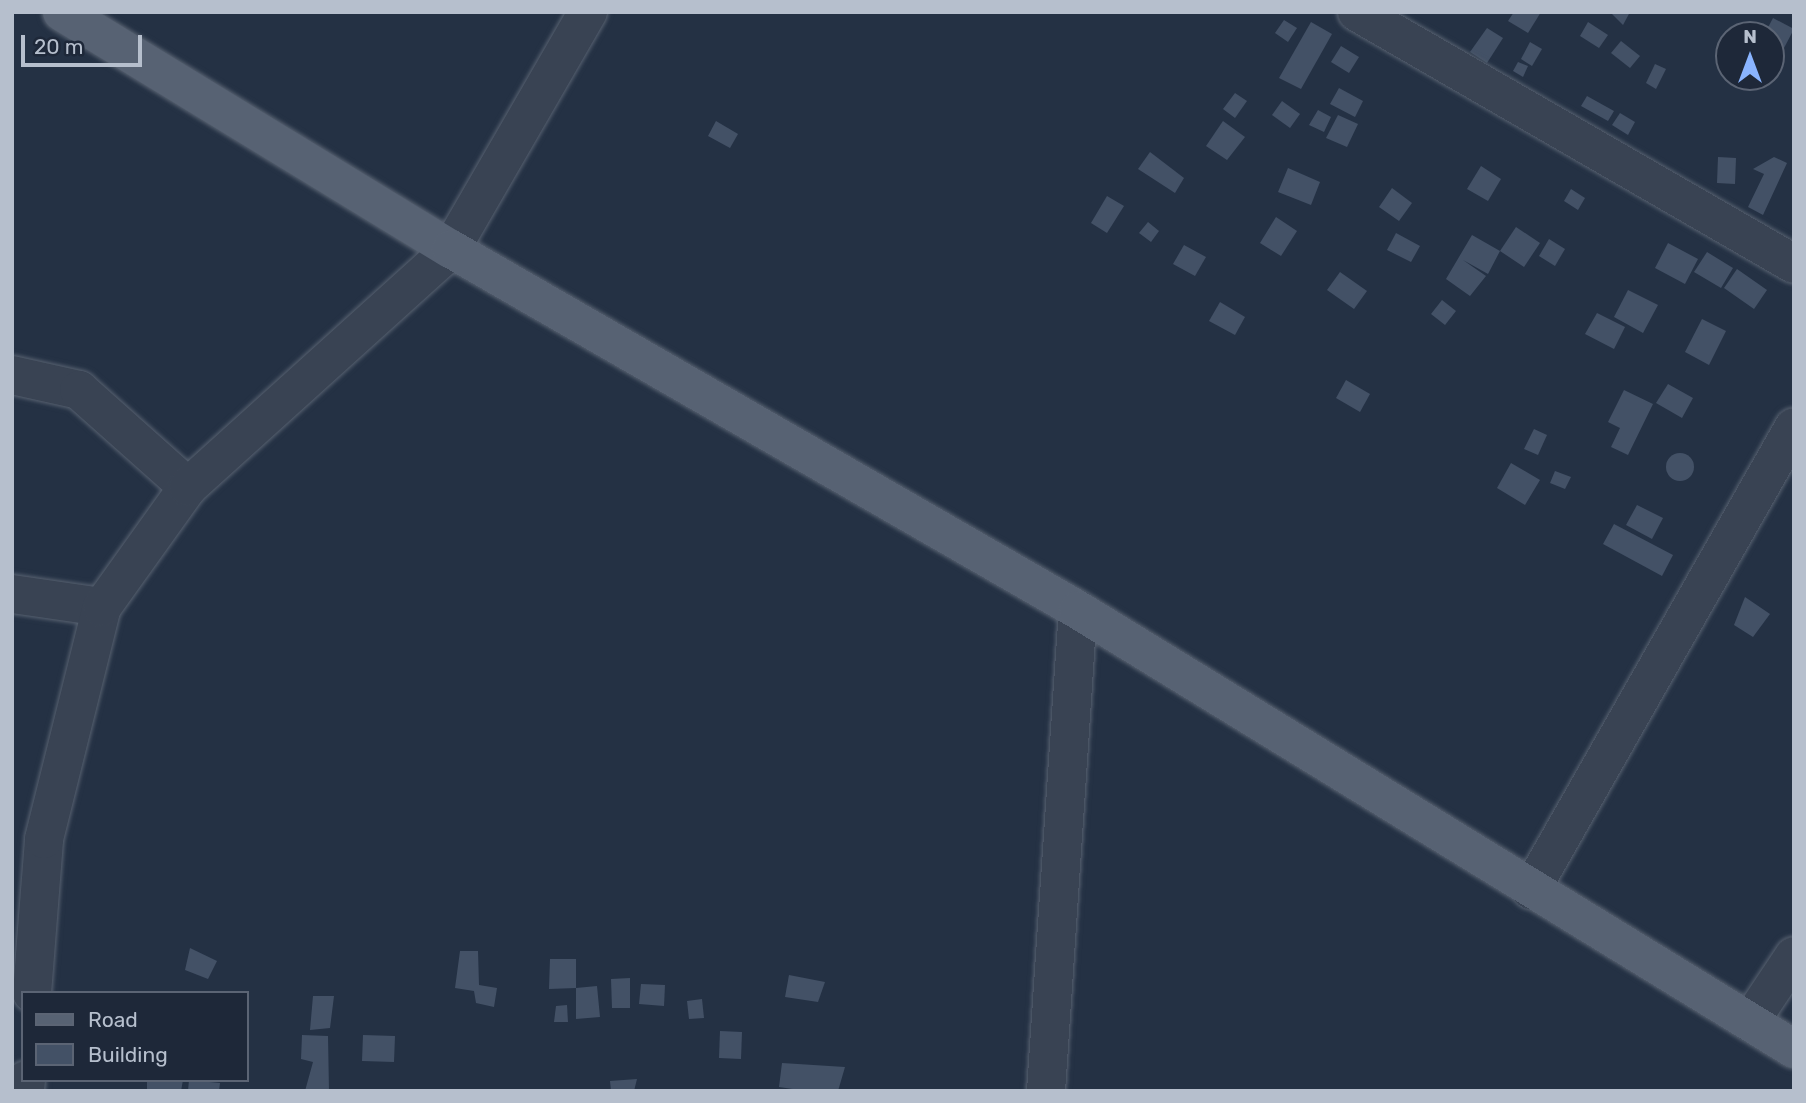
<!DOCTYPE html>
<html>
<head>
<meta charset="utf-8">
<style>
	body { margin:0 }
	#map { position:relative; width:1806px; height:1103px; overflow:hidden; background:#243144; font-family:Rubik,sans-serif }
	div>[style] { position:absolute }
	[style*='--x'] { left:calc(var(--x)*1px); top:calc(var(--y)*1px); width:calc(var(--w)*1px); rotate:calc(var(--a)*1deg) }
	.building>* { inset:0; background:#435166 }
	.round { border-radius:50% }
	.roads { filter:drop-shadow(0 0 2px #576170) drop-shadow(0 0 2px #576170) }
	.minor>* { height:38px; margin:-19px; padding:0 19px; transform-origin:19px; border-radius:19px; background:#394353 }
	.major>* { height:38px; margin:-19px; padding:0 19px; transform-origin:19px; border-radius:19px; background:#576273 }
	span { translate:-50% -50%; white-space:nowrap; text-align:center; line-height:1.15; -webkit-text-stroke:5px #1e2839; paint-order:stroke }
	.frame { position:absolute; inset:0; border:14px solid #b6bfcd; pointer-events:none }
	.legend { position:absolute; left:21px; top:991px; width:228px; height:91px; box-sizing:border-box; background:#1e2839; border:2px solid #5b6474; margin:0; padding:9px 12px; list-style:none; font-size:21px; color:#b6bfcd }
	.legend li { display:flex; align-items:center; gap:14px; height:35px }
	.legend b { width:35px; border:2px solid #5b6474 }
	.north { position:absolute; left:1715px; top:21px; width:70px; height:70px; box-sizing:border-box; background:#1e2839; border:2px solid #5b6474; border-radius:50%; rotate:0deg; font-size:19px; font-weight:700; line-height:28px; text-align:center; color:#b6bfcd }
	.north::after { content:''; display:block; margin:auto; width:24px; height:32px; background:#89b4ff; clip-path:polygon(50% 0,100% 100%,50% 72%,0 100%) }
	.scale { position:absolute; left:21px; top:35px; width:121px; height:32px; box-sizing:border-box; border:4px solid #b6bfcd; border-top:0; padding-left:9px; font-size:21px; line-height:24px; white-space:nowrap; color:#b6bfcd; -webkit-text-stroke:5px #1e2839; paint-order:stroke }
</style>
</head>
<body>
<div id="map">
	<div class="building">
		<i style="clip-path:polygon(1514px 12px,1541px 12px,1528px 33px,1508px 21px)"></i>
		<i style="clip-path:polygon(1610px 12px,1630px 12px,1623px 25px)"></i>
		<i style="clip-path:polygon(1773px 18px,1794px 29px,1784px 48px,1764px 35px)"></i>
		<i style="clip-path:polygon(1284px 20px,1297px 28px,1288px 42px,1275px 33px)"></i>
		<i style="clip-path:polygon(1311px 22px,1332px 34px,1301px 89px,1279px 78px)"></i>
		<i style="clip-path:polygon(1588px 22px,1608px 35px,1599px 48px,1580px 36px)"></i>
		<i style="clip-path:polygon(1487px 28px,1503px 38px,1487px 63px,1470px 52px)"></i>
		<i style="clip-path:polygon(1621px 41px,1640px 56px,1630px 68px,1611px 53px)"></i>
		<i style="clip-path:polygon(1530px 42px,1542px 49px,1532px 66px,1521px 59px)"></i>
		<i style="clip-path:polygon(1341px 46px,1359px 57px,1349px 73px,1331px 62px)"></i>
		<i style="clip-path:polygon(1518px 62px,1528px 66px,1523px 77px,1513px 71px)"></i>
		<i style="clip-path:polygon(1655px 64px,1666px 69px,1656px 89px,1646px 83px)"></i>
		<i style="clip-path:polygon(1339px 88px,1363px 101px,1355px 117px,1330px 104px)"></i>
		<i style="clip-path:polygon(1235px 93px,1247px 101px,1235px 118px,1223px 109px)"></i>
		<i style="clip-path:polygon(1587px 96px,1614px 111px,1608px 121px,1581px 106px)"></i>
		<i style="clip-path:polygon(1282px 101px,1300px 114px,1290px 128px,1272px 115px)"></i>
		<i style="clip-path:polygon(1318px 110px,1331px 117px,1324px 132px,1309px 125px)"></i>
		<i style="clip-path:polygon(1620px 113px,1635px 122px,1628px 135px,1612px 125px)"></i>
		<i style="clip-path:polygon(1338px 115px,1358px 124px,1347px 147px,1326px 138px)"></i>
		<i style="clip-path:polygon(716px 121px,738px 134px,730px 148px,708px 136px)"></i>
		<i style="clip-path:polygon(1223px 121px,1245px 137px,1227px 160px,1206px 146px)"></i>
		<i style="clip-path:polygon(1150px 152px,1184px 178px,1175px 193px,1138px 169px)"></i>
		<i style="clip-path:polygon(1718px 157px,1736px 158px,1735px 184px,1717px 183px)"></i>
		<i style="clip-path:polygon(1774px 157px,1787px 163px,1763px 215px,1748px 207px,1764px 174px,1753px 169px)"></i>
		<i style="clip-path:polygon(1481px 166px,1501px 179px,1488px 201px,1467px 189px)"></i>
		<i style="clip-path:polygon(1288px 168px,1320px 182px,1311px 205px,1278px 192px)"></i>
		<i style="clip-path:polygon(1392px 188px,1412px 203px,1399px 221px,1379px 207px)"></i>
		<i style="clip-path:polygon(1571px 189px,1585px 198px,1578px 210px,1564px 201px)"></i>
		<i style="clip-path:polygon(1107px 196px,1124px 206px,1107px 233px,1091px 223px)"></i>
		<i style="clip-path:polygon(1276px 217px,1297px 231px,1281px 256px,1260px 243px)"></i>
		<i style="clip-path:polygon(1148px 222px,1159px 231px,1151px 242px,1139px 233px)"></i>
		<i style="clip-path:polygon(1516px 227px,1540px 243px,1524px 267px,1500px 251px)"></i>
		<i style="clip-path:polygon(1396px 233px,1420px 246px,1411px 262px,1387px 250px)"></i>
		<i style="clip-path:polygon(1472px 235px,1500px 251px,1488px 274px,1463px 260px,1486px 276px,1470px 296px,1446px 279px)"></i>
		<i style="clip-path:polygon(1549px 239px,1565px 249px,1555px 266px,1539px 256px)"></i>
		<i style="clip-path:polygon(1668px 243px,1698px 259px,1685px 284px,1655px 268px)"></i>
		<i style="clip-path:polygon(1184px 245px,1206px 257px,1195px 276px,1173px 264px)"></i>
		<i style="clip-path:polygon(1707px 252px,1733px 268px,1721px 288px,1694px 272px)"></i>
		<i style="clip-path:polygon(1737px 269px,1767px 290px,1754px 309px,1724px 288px)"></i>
		<i style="clip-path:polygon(1340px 272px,1367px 291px,1354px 309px,1327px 290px)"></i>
		<i style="clip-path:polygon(1628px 290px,1658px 305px,1643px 333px,1614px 317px)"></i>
		<i style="clip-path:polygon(1442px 300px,1456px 311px,1445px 325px,1431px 314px)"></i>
		<i style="clip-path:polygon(1220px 302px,1245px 317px,1235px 335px,1209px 321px)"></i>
		<i style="clip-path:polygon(1597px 313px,1625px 327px,1614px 349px,1585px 334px)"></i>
		<i style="clip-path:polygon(1702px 319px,1726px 331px,1709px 365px,1685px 352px)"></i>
		<i style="clip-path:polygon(1346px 380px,1370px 394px,1360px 412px,1336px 398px)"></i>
		<i style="clip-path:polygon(1668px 384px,1693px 398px,1682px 418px,1656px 403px)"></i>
		<i style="clip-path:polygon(1624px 390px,1653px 404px,1628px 455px,1611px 447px,1620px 428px,1608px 422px)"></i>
		<i style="clip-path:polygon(1534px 429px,1547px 435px,1538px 455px,1524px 449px)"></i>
		<i class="round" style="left:1666px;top:453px;width:28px;height:28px"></i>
		<i style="clip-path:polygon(1511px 463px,1540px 480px,1525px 505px,1497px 488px)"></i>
		<i style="clip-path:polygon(1555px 471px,1571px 477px,1565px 489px,1550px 483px)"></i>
		<i style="clip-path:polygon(1637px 505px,1663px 518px,1652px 539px,1626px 525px)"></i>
		<i style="clip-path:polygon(1614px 524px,1673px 555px,1662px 576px,1603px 544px)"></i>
		<i style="clip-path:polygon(1745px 597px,1770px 614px,1753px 637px,1734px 625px)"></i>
		<i style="clip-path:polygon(190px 948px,217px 961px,208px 979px,185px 970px)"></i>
		<i style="clip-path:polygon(460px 951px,478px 951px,479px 985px,497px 988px,494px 1007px,476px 1003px,474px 991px,455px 988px)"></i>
		<i style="clip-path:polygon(550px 959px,576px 959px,576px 988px,597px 986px,600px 1017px,576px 1019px,576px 988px,549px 989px)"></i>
		<i style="clip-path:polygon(789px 975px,825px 982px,818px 1002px,785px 997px)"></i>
		<i style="clip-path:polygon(630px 978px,630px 1008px,612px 1008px,611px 979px)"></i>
		<i style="clip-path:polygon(641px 984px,665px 985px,664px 1006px,639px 1004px)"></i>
		<i style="clip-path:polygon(313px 996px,334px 996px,330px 1028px,310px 1030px)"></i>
		<i style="clip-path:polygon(702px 999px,704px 1018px,689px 1019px,687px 1001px)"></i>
		<i style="clip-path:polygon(567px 1005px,568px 1022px,554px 1022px,556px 1006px)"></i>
		<i style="clip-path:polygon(720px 1031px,742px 1032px,741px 1059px,719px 1058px)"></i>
		<i style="clip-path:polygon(302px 1035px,328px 1036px,329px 1091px,305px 1091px,313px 1062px,301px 1059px)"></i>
		<i style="clip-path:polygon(363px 1035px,395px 1036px,394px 1062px,362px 1061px)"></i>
		<i style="clip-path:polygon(782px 1063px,845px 1067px,838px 1091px,806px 1091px,779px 1087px)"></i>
		<i style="clip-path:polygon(637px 1079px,634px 1091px,611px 1091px,610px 1081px)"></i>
		<i style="clip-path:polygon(147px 1080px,183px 1080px,181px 1091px,147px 1091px)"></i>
		<i style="clip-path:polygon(189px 1080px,220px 1083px,219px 1091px,188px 1091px)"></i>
	</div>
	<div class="roads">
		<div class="minor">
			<i style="--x:1357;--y:12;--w:504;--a:29.97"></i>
			<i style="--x:12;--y:375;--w:69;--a:12.6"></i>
			<i style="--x:79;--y:390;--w:146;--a:41.7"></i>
			<i style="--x:12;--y:594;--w:91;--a:8.2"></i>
			<i style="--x:1531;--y:890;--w:532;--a:-60.4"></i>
			<i style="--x:32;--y:993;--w:154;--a:-85.5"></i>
			<i style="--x:44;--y:839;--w:239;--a:-76"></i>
			<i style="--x:102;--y:607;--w:148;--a:-54.4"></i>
			<i style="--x:188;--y:487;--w:355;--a:-42.1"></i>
			<i style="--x:451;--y:249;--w:274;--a:-60"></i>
			<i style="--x:1750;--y:1022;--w:79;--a:-56.3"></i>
			<i style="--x:25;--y:1091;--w:11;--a:-85"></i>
			<i style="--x:1046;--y:1091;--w:482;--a:-86.2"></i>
		</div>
		<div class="major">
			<i style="--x:62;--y:12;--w:456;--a:31.4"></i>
			<i style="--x:451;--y:249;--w:723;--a:29.93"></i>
			<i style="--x:1078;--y:610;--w:840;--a:31.51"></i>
		</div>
	</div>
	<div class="frame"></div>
	<ul class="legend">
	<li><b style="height:9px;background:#576273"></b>Road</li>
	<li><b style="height:19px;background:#435166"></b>Building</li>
	</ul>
	<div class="north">N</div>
	<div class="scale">20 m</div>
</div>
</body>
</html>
